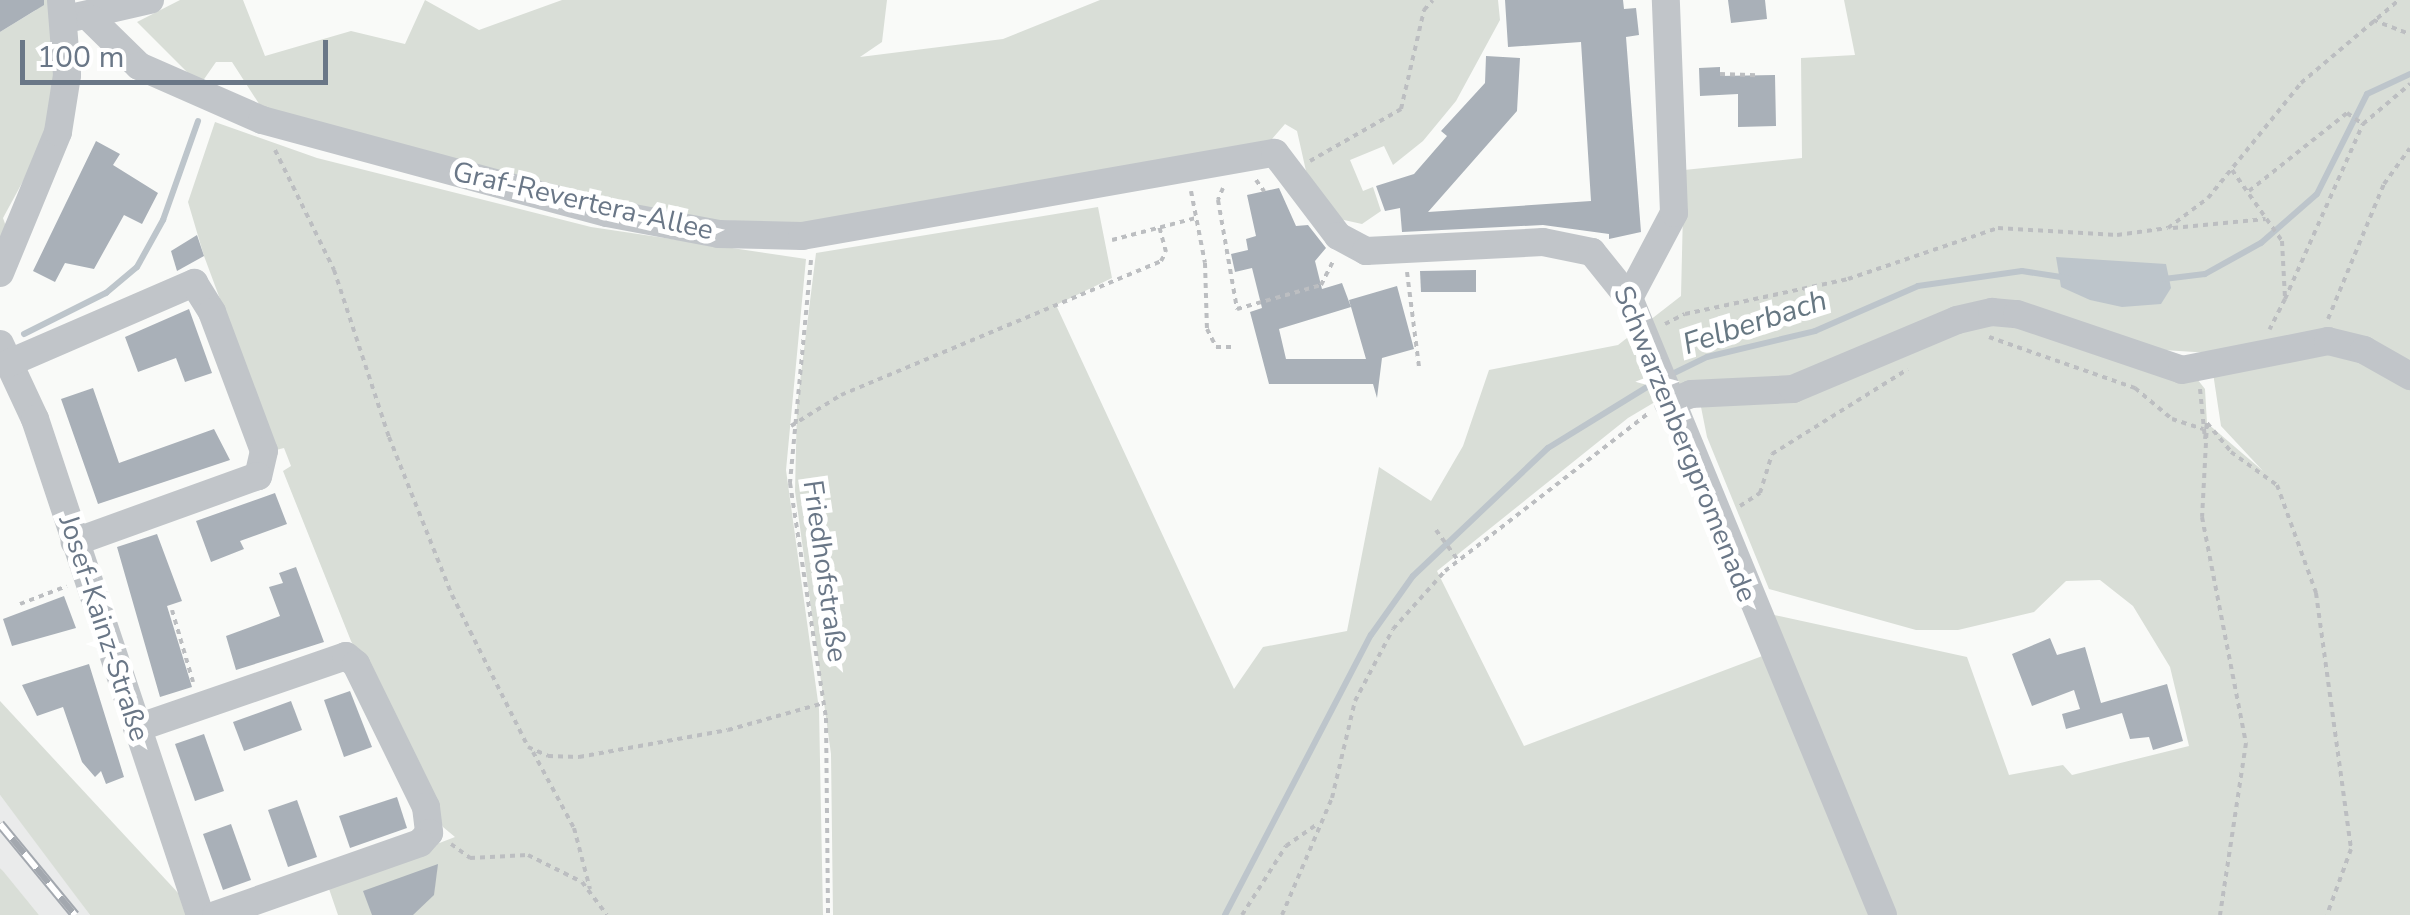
<!DOCTYPE html>
<html>
<head>
<meta charset="utf-8">
<style>
	body { margin:0 }
	#map { position:relative; width:2410px; height:915px; overflow:hidden; background:#f9faf8; font-family:"Nunito Sans",sans-serif }
	div>[style] { position:absolute }
	[style*='--x'] { left:calc(var(--x)*1px); top:calc(var(--y)*1px); width:calc(var(--w)*1px); rotate:calc(var(--a)*1deg) }
	.built>* { inset:0; background:#eaebeb }
	.green>* { inset:0; background:#d9ded7 }
	.water>* { inset:0; background:#bdc5cb }
	.stream>* { height:6px; margin:-3px; padding:0 3px; transform-origin:3px; border-radius:3px; background:#bdc5cb }
	.building>* { inset:0; background:#a9b0b8 }
	.path>* { height:4px; margin-top:-2px; transform-origin:0; background:repeating-linear-gradient(90deg,#bcbec1 0 5px,transparent 0 10px) }
	.minor>* { height:28px; margin:-14px; padding:0 14px; transform-origin:14px; border-radius:14px; background:#c1c5c9 }
	.rail>* { height:10px; margin-top:-5px; transform-origin:0; background:repeating-linear-gradient(90deg,#fff 0 19px,#a3a8af 0 38px); box-sizing:border-box; border-block:2px solid #a3a8af }
	span { translate:-50% -50%; white-space:nowrap; text-align:center; line-height:1.15; -webkit-text-stroke:10px #fff; paint-order:stroke }
	.street-label { font-size:28px; color:#6a7787 }
	.water-label { font-size:30px; color:#667782; font-style:italic }
	.scale { position:absolute; left:20px; top:40px; width:308px; height:45px; box-sizing:border-box; border:5px solid #6a7787; border-top:0; padding-left:12px; font-size:30px; line-height:35px; white-space:nowrap; color:#6a7787; -webkit-text-stroke:8px #fff; paint-order:stroke }
</style>
</head>
<body>
<div id="map">
	<div class="built">
		<i style="clip-path:polygon(0 795px,51px 861px,90px 915px,39px 915px,0 868px)"></i>
	</div>
	<div class="green">
		<i style="clip-path:polygon(32px 0,54px 0,60px 113px,3px 218px,9px 235px,0 242px,0 32px,36px 10px)"></i>
		<i style="clip-path:polygon(180px 0,243px 0,265px 56px,351px 31px,405px 44px,425px 0,479px 30px,562px 0,887px 0,882px 42px,860px 57px,1003px 39px,1100px 0,1498px 0,1500px 20px,1456px 101px,1423px 141px,1393px 165px,1384px 146px,1350px 160px,1363px 191px,1373px 187px,1381px 211px,1362px 224px,1335px 218px,1306px 171px,1297px 131px,1285px 124px,1264px 148px,818px 224px,677px 219px,263px 110px,232px 62px,216px 62px,200px 85px,137px 22px)"></i>
		<i style="clip-path:polygon(evenodd,1844px 0,2410px 0,2410px 915px,1894px 915px,1765px 613px,1967px 657px,2009px 775px,2063px 765px,2072px 775px,2189px 746px,2170px 667px,2133px 606px,2100px 580px,2066px 581px,2034px 612px,1958px 630px,1916px 630px,1769px 589px,1707px 437px,1697px 387px,1670px 393px,1628px 418px,1437px 571px,1524px 746px,1765px 655px,1876px 915px,833px 915px,831px 754px,795px 491px,797px 406px,816px 253px,1098px 207px,1112px 278px,1056px 305px,1234px 689px,1263px 647px,1347px 631px,1379px 467px,1431px 501px,1463px 446px,1489px 370px,1618px 345px,1681px 296px,1684px 170px,1802px 158px,1801px 58px,1855px 55px,1844px 0,2148px 349px,2210px 353px,2221px 426px,2263px 471px,2207px 423px,2205px 389px,2186px 365px,2148px 349px)"></i>
		<i style="clip-path:polygon(215px 122px,317px 158px,591px 227px,806px 259px,786px 470px,819px 709px,823px 915px,338px 915px,328px 886px,455px 837px,443px 827px,351px 641px,283px 471px,291px 466px,284px 448px,276px 450px,204px 256px,188px 202px)"></i>
		<i style="clip-path:polygon(0 701px,180px 895px,187px 915px,90px 915px,0 795px)"></i>
		<i style="clip-path:polygon(0 868px,3px 871px,39px 915px,0 915px)"></i>
	</div>
	<div class="water">
		<i style="clip-path:polygon(2056px 257px,2166px 264px,2171px 288px,2161px 304px,2122px 307px,2090px 300px,2061px 287px)"></i>
	</div>
	<div class="stream">
		<i style="--x:2164;--y:279;--w:41;--a:-7"></i>
		<i style="--x:2205;--y:274;--w:64;--a:-29"></i>
		<i style="--x:2261;--y:243;--w:74;--a:-41.2"></i>
		<i style="--x:2317;--y:194;--w:112;--a:-63.4"></i>
		<i style="--x:2367;--y:94;--w:47;--a:-24.9"></i>
		<i style="--x:24;--y:334;--w:92;--a:-26.6"></i>
		<i style="--x:106;--y:293;--w:40;--a:-40"></i>
		<i style="--x:137;--y:267;--w:54;--a:-61"></i>
		<i style="--x:163;--y:220;--w:105;--a:-70.5"></i>
		<i style="--x:1668;--y:376;--w:43;--a:-26"></i>
		<i style="--x:1707;--y:357;--w:111;--a:-13.5"></i>
		<i style="--x:1815;--y:331;--w:112;--a:-23.6"></i>
		<i style="--x:1918;--y:286;--w:105;--a:-8.2"></i>
		<i style="--x:2022;--y:271;--w:46;--a:8.8"></i>
		<i style="--x:1225;--y:915;--w:316;--a:-62.5"></i>
		<i style="--x:1371;--y:635;--w:72;--a:-54.6"></i>
		<i style="--x:1413;--y:576;--w:186;--a:-43.5"></i>
		<i style="--x:1548;--y:448;--w:128;--a:-31.6"></i>
	</div>
	<div class="building">
		<i style="clip-path:polygon(0 0,44px 0,44px 5px,0 32px)"></i>
		<i style="clip-path:polygon(1505px 0,1623px 0,1624px 9px,1636px 8px,1639px 35px,1626px 37px,1641px 232px,1609px 239px,1609px 234px,1543px 225px,1402px 232px,1400px 208px,1385px 211px,1376px 186px,1414px 174px,1447px 136px,1441px 131px,1485px 83px,1486px 56px,1520px 58px,1517px 111px,1428px 212px,1591px 201px,1581px 42px,1508px 47px)"></i>
		<i style="clip-path:polygon(1728px 0,1765px 0,1767px 19px,1731px 23px)"></i>
		<i style="clip-path:polygon(1720px 67px,1720px 76px,1775px 75px,1776px 126px,1738px 127px,1738px 94px,1700px 96px,1699px 68px)"></i>
		<i style="clip-path:polygon(96px 141px,120px 154px,113px 165px,158px 193px,142px 224px,124px 215px,94px 269px,65px 263px,55px 282px,33px 271px)"></i>
		<i style="clip-path:polygon(1279px 188px,1296px 226px,1308px 225px,1326px 248px,1315px 261px,1322px 289px,1342px 283px,1351px 307px,1279px 329px,1286px 359px,1366px 359px,1349px 300px,1397px 286px,1414px 349px,1382px 358px,1377px 398px,1373px 384px,1269px 384px,1250px 312px,1262px 308px,1252px 268px,1235px 272px,1231px 254px,1248px 250px,1246px 239px,1256px 236px,1247px 195px)"></i>
		<i style="clip-path:polygon(197px 235px,204px 256px,177px 271px,171px 251px)"></i>
		<i style="clip-path:polygon(1476px 270px,1476px 292px,1421px 292px,1420px 271px)"></i>
		<i style="clip-path:polygon(189px 309px,212px 373px,185px 382px,176px 358px,138px 372px,125px 337px)"></i>
		<i style="clip-path:polygon(93px 388px,119px 463px,214px 429px,230px 460px,98px 504px,61px 399px)"></i>
		<i style="clip-path:polygon(275px 493px,287px 524px,240px 541px,244px 549px,211px 562px,196px 521px)"></i>
		<i style="clip-path:polygon(157px 534px,182px 601px,167px 606px,192px 687px,160px 697px,117px 547px)"></i>
		<i style="clip-path:polygon(296px 567px,324px 642px,236px 670px,226px 636px,280px 616px,269px 587px,283px 583px,279px 573px)"></i>
		<i style="clip-path:polygon(64px 596px,76px 628px,12px 646px,3px 619px)"></i>
		<i style="clip-path:polygon(2050px 638px,2057px 655px,2085px 647px,2101px 703px,2167px 684px,2183px 741px,2153px 750px,2149px 737px,2130px 739px,2122px 713px,2066px 729px,2062px 714px,2080px 709px,2074px 690px,2032px 706px,2012px 654px)"></i>
		<i style="clip-path:polygon(89px 664px,124px 777px,106px 784px,101px 771px,95px 777px,82px 762px,63px 707px,37px 716px,22px 685px)"></i>
		<i style="clip-path:polygon(350px 691px,372px 747px,344px 757px,324px 700px)"></i>
		<i style="clip-path:polygon(291px 701px,302px 730px,244px 751px,233px 722px)"></i>
		<i style="clip-path:polygon(204px 734px,224px 791px,195px 801px,175px 744px)"></i>
		<i style="clip-path:polygon(397px 797px,407px 828px,350px 848px,339px 816px)"></i>
		<i style="clip-path:polygon(297px 800px,317px 857px,288px 867px,268px 810px)"></i>
		<i style="clip-path:polygon(231px 824px,251px 880px,223px 890px,203px 834px)"></i>
		<i style="clip-path:polygon(438px 864px,434px 895px,413px 915px,372px 915px,363px 891px)"></i>
	</div>
	<div class="path">
		<i style="--x:2373;--y:20;--w:40;--a:21"></i>
		<i style="--x:1720;--y:74;--w:37;--a:2"></i>
		<i style="--x:275;--y:150;--w:134;--a:63.8"></i>
		<i style="--x:334;--y:270;--w:176;--a:71.8"></i>
		<i style="--x:389;--y:437;--w:170;--a:68.3"></i>
		<i style="--x:452;--y:595;--w:170;--a:63.4"></i>
		<i style="--x:528;--y:747;--w:22;--a:24"></i>
		<i style="--x:548;--y:756;--w:31;--a:2"></i>
		<i style="--x:579;--y:757;--w:151;--a:-10.3"></i>
		<i style="--x:728;--y:730;--w:100;--a:-15.7"></i>
		<i style="--x:1310;--y:161;--w:105;--a:-29.7"></i>
		<i style="--x:1401;--y:109;--w:102;--a:-76.9"></i>
		<i style="--x:1424;--y:10;--w:13;--a:-48"></i>
		<i style="--x:2232;--y:170;--w:87;--a:54.8"></i>
		<i style="--x:2282;--y:241;--w:58;--a:87"></i>
		<i style="--x:2285;--y:299;--w:34;--a:117"></i>
		<i style="--x:1256;--y:180;--w:14;--a:54"></i>
		<i style="--x:1223;--y:188;--w:13;--a:113"></i>
		<i style="--x:1218;--y:200;--w:111;--a:80.1"></i>
		<i style="--x:1237;--y:309;--w:87;--a:-15.9"></i>
		<i style="--x:1321;--y:285;--w:27;--a:-63"></i>
		<i style="--x:1191;--y:191;--w:73;--a:79"></i>
		<i style="--x:1205;--y:263;--w:66;--a:88.3"></i>
		<i style="--x:1207;--y:329;--w:20;--a:63"></i>
		<i style="--x:1216;--y:347;--w:15;--a:0"></i>
		<i style="--x:2249;--y:191;--w:125;--a:-38.5"></i>
		<i style="--x:2347;--y:113;--w:19;--a:35"></i>
		<i style="--x:2173;--y:228;--w:93;--a:-5.5"></i>
		<i style="--x:1112;--y:240;--w:87;--a:-14.7"></i>
		<i style="--x:811;--y:260;--w:224;--a:95.4"></i>
		<i style="--x:790;--y:483;--w:238;--a:81.3"></i>
		<i style="--x:826;--y:718;--w:197;--a:89.4"></i>
		<i style="--x:1407;--y:272;--w:96;--a:82.8"></i>
		<i style="--x:2285;--y:299;--w:192;--a:-66"></i>
		<i style="--x:2363;--y:124;--w:62;--a:-40.4"></i>
		<i style="--x:2328;--y:319;--w:146;--a:-67.5"></i>
		<i style="--x:2384;--y:184;--w:44;--a:-54.2"></i>
		<i style="--x:1665;--y:324;--w:22;--a:-27"></i>
		<i style="--x:1685;--y:314;--w:167;--a:-12.1"></i>
		<i style="--x:1848;--y:279;--w:158;--a:-18.8"></i>
		<i style="--x:1998;--y:228;--w:119;--a:3.4"></i>
		<i style="--x:2117;--y:235;--w:51;--a:-7.8"></i>
		<i style="--x:2168;--y:228;--w:50;--a:-36.9"></i>
		<i style="--x:2208;--y:198;--w:148;--a:-51"></i>
		<i style="--x:2301;--y:83;--w:128;--a:-40.3"></i>
		<i style="--x:1989;--y:337;--w:155;--a:19.3"></i>
		<i style="--x:2135;--y:388;--w:48;--a:40"></i>
		<i style="--x:2172;--y:419;--w:33;--a:18"></i>
		<i style="--x:2200;--y:389;--w:50;--a:84.3"></i>
		<i style="--x:2205;--y:439;--w:16;--a:-83"></i>
		<i style="--x:2207;--y:423;--w:94;--a:93"></i>
		<i style="--x:2202;--y:517;--w:230;--a:79"></i>
		<i style="--x:2246;--y:743;--w:174;--a:98.6"></i>
		<i style="--x:2207;--y:423;--w:38;--a:50"></i>
		<i style="--x:2231;--y:452;--w:57;--a:35.7"></i>
		<i style="--x:2277;--y:485;--w:115;--a:70.1"></i>
		<i style="--x:2316;--y:593;--w:258;--a:82.2"></i>
		<i style="--x:2351;--y:849;--w:70;--a:110"></i>
		<i style="--x:791;--y:426;--w:59;--a:-31.8"></i>
		<i style="--x:841;--y:395;--w:347;--a:-22.7"></i>
		<i style="--x:1161;--y:261;--w:10;--a:-61"></i>
		<i style="--x:1166;--y:252;--w:28;--a:-105"></i>
		<i style="--x:1740;--y:506;--w:24;--a:-33"></i>
		<i style="--x:1760;--y:493;--w:41;--a:-72.9"></i>
		<i style="--x:1772;--y:454;--w:160;--a:-32"></i>
		<i style="--x:1436;--y:530;--w:36;--a:54"></i>
		<i style="--x:20;--y:604;--w:50;--a:-21"></i>
		<i style="--x:172;--y:610;--w:75;--a:73.7"></i>
		<i style="--x:533;--y:752;--w:86;--a:61.7"></i>
		<i style="--x:574;--y:828;--w:63;--a:75.3"></i>
		<i style="--x:451;--y:844;--w:24;--a:36"></i>
		<i style="--x:470;--y:858;--w:58;--a:-3"></i>
		<i style="--x:528;--y:855;--w:60;--a:26.6"></i>
		<i style="--x:582;--y:882;--w:41;--a:52.9"></i>
		<i style="--x:1242;--y:915;--w:82;--a:-57.5"></i>
		<i style="--x:1286;--y:846;--w:38;--a:-35"></i>
		<i style="--x:1282;--y:915;--w:127;--a:-66.9"></i>
		<i style="--x:1332;--y:798;--w:100;--a:-76.7"></i>
		<i style="--x:1355;--y:701;--w:81;--a:-62.2"></i>
		<i style="--x:1393;--y:629;--w:78;--a:-48.1"></i>
		<i style="--x:1445;--y:571;--w:258;--a:-37.8"></i>
	</div>
	<div class="minor">
		<i style="--x:75;--y:17;--w:77;--a:-12.8"></i>
		<i style="--x:91;--y:19;--w:67;--a:44.4"></i>
		<i style="--x:139;--y:66;--w:134;--a:23.7"></i>
		<i style="--x:262;--y:120;--w:357;--a:15.1"></i>
		<i style="--x:607;--y:213;--w:114;--a:10.6"></i>
		<i style="--x:719;--y:234;--w:83;--a:1.4"></i>
		<i style="--x:802;--y:236;--w:480;--a:-10"></i>
		<i style="--x:1275;--y:153;--w:104;--a:52.8"></i>
		<i style="--x:1338;--y:236;--w:32;--a:28"></i>
		<i style="--x:1366;--y:251;--w:177;--a:-2.9"></i>
		<i style="--x:1543;--y:242;--w:50;--a:11.5"></i>
		<i style="--x:1592;--y:252;--w:59;--a:51.2"></i>
		<i style="--x:1629;--y:298;--w:667;--a:67.62"></i>
		<i style="--x:0;--y:273;--w:152;--a:-67.6"></i>
		<i style="--x:58;--y:132;--w:58;--a:-81"></i>
		<i style="--x:67;--y:75;--w:75;--a:-94.6"></i>
		<i style="--x:1629;--y:298;--w:96;--a:-62.1"></i>
		<i style="--x:1674;--y:213;--w:213;--a:-92.2"></i>
		<i style="--x:0;--y:344;--w:83;--a:65"></i>
		<i style="--x:35;--y:419;--w:523;--a:71.6"></i>
		<i style="--x:9;--y:363;--w:202;--a:-23.4"></i>
		<i style="--x:194;--y:283;--w:34;--a:58"></i>
		<i style="--x:212;--y:312;--w:148;--a:69.5"></i>
		<i style="--x:264;--y:451;--w:26;--a:103"></i>
		<i style="--x:258;--y:476;--w:195;--a:160.2"></i>
		<i style="--x:1668;--y:403;--w:25;--a:-21"></i>
		<i style="--x:1691;--y:394;--w:102;--a:-2.8"></i>
		<i style="--x:1793;--y:389;--w:178;--a:-22.8"></i>
		<i style="--x:1957;--y:320;--w:36;--a:-13"></i>
		<i style="--x:1992;--y:312;--w:25;--a:5"></i>
		<i style="--x:2017;--y:314;--w:174;--a:18.7"></i>
		<i style="--x:2182;--y:370;--w:149;--a:-11.2"></i>
		<i style="--x:2328;--y:341;--w:37;--a:14"></i>
		<i style="--x:2364;--y:350;--w:53;--a:29.5"></i>
		<i style="--x:137;--y:728;--w:221;--a:-19"></i>
		<i style="--x:346;--y:656;--w:13;--a:39"></i>
		<i style="--x:356;--y:664;--w:159;--a:63.9"></i>
		<i style="--x:426;--y:807;--w:26;--a:83"></i>
		<i style="--x:429;--y:833;--w:13;--a:132"></i>
		<i style="--x:420;--y:843;--w:216;--a:160.6"></i>
	</div>
	<div class="rail">
		<i style="--x:0;--y:824;--w:118;--a:50.5"></i>
	</div>
	<div class="street-label">
		<span style="left:583px;top:201px;rotate:13deg">Graf-Revertera-Allee</span>
		<span style="left:1685px;top:444px;rotate:68deg">Schwarzenbergpromenade</span>
		<span style="left:825px;top:571px;rotate:82deg">Friedhofstraße</span>
		<span style="left:104px;top:628px;rotate:72deg">Josef-Kainz-Straße</span>
	</div>
	<div class="water-label">
		<span style="left:1755px;top:323px;rotate:-18deg">Felberbach</span>
	</div>
	<div class="scale">100 m</div>
</div>
</body>
</html>
